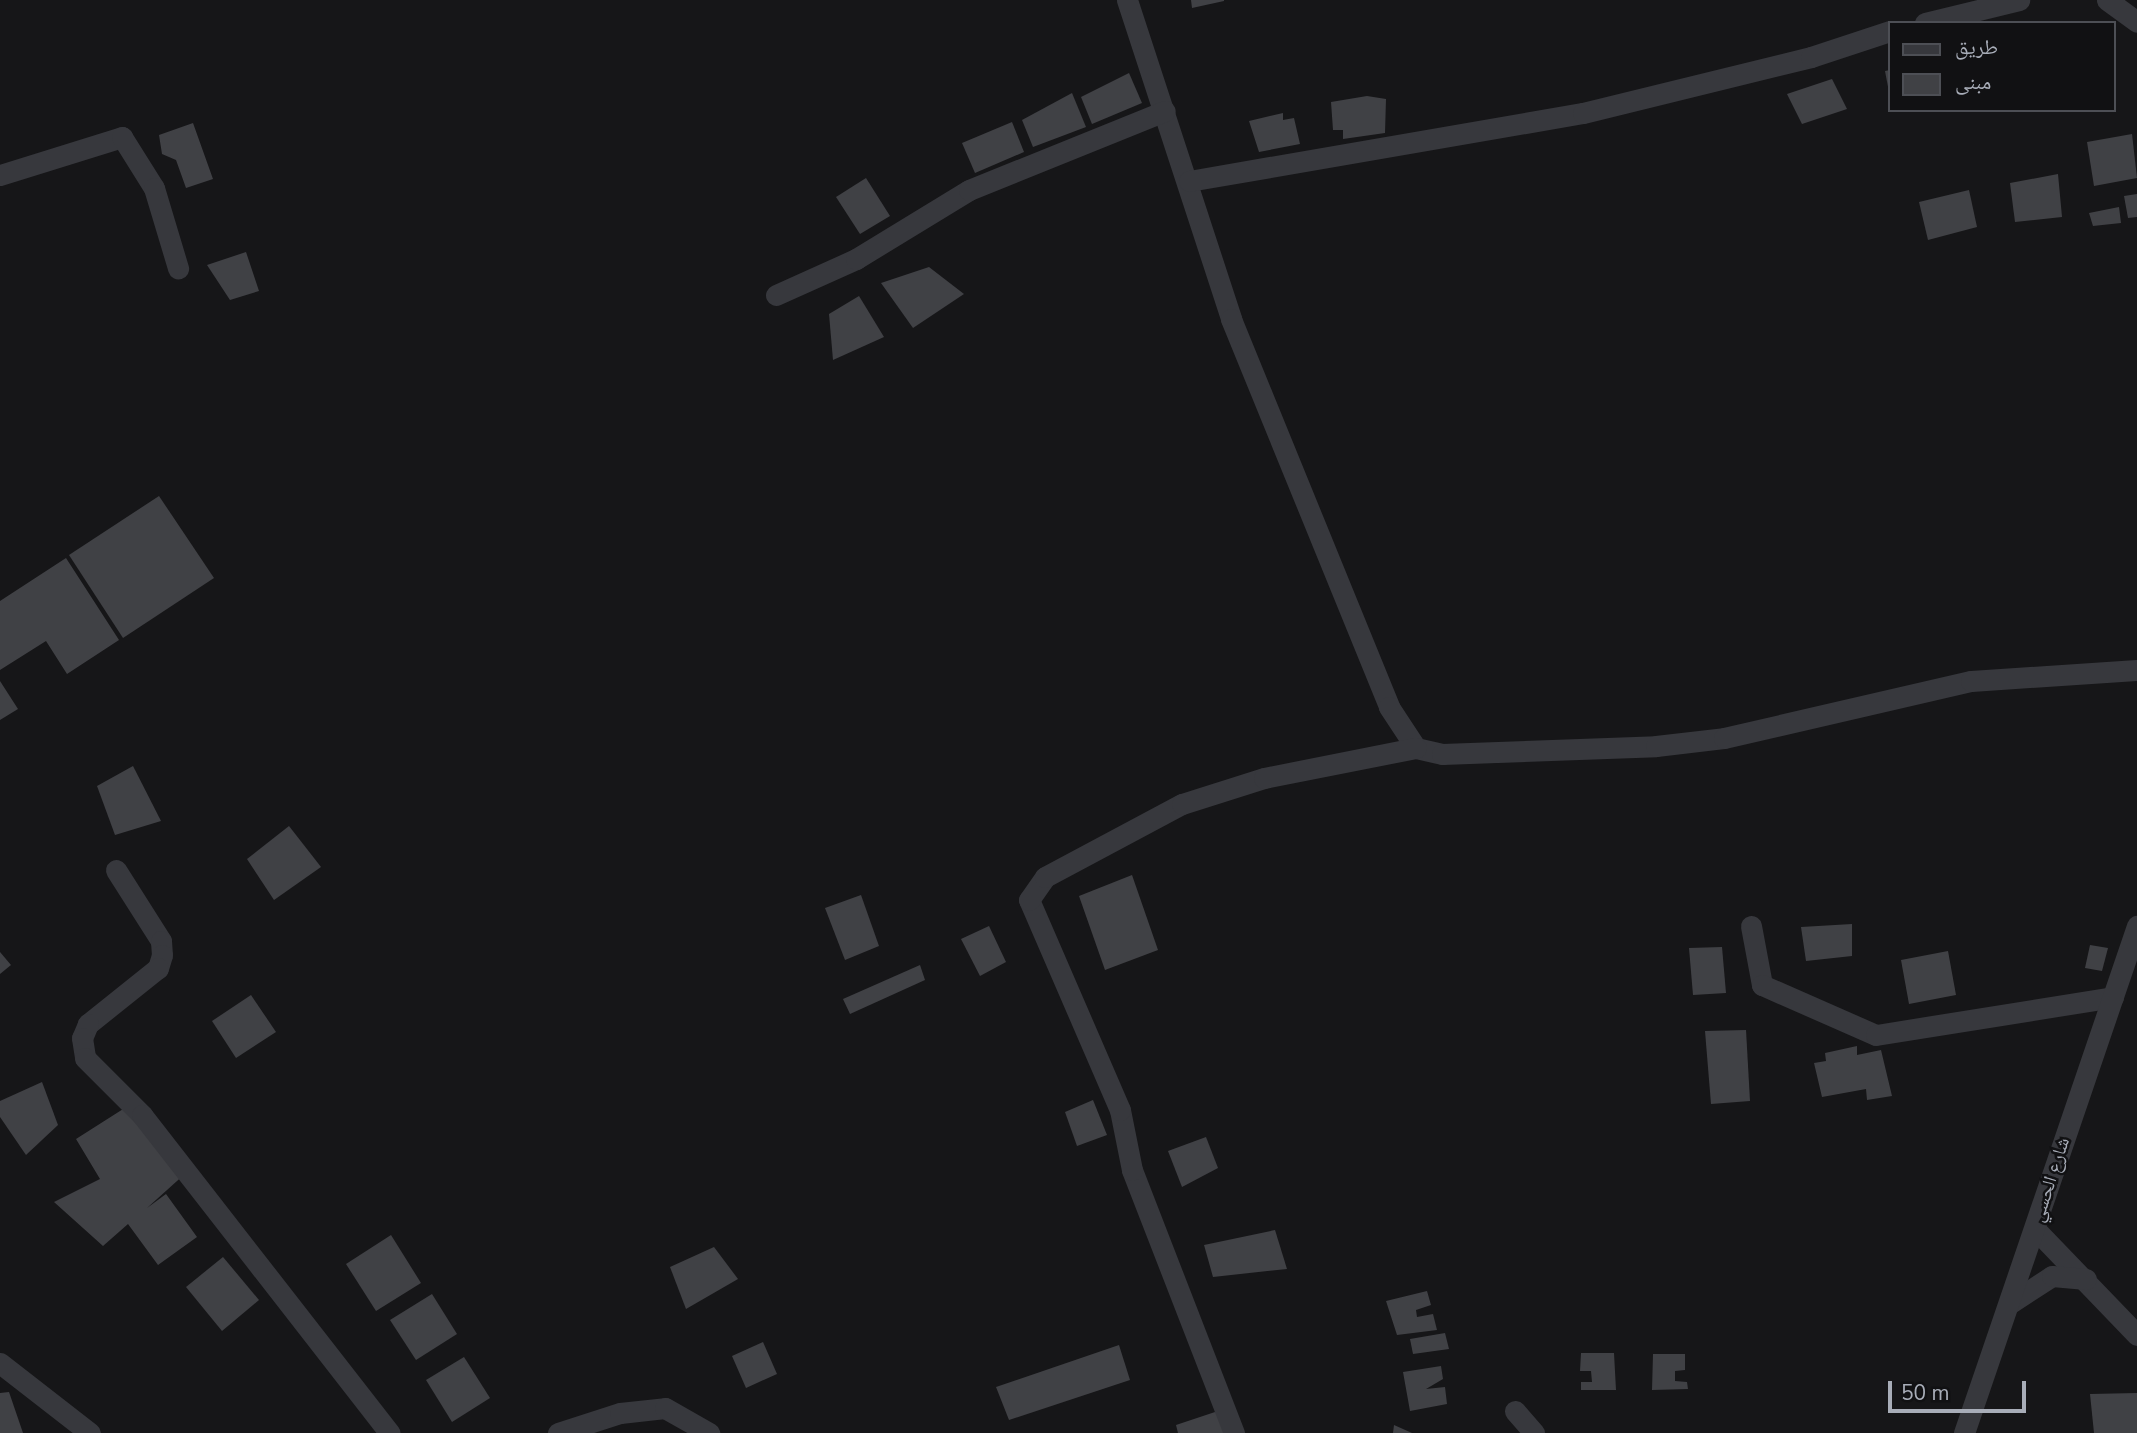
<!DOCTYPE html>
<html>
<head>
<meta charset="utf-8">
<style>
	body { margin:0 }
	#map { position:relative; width:2137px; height:1433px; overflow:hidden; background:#161618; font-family:"Nunito Sans","Noto Naskh Arabic",sans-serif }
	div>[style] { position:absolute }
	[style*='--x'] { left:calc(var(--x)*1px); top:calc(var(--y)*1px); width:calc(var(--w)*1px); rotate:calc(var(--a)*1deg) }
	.building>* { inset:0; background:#404145 }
	.minor>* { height:21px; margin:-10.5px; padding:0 10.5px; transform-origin:10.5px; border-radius:10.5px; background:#37383d }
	span { translate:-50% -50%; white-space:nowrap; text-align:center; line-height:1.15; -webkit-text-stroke:5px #111113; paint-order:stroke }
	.street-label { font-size:19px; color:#a8adb8 }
	.legend { position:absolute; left:1888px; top:21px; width:228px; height:91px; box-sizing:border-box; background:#111113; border:2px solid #4d4f55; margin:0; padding:9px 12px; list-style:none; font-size:21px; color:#a8adb8 }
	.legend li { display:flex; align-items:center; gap:14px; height:35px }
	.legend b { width:35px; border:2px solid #4d4f55 }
	.scale { position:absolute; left:1888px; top:1381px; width:138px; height:32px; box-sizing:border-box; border:4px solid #a8adb8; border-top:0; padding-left:9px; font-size:21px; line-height:24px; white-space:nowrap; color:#a8adb8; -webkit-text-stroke:5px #111113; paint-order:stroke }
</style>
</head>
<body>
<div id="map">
	<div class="building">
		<i style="clip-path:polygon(1191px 0,1224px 0,1224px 1px,1192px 8px)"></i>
		<i style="clip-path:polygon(1890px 70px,1890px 92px,1889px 92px,1885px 71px)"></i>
		<i style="clip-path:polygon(1129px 73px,1142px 103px,1092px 124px,1081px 97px)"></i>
		<i style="clip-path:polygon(1832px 79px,1847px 109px,1802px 124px,1787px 94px)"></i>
		<i style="clip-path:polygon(1072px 93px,1086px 127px,1033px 147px,1022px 120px)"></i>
		<i style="clip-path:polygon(1367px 96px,1386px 99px,1385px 133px,1343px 139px,1343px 130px,1333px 130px,1331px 102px)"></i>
		<i style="clip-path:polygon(1283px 113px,1283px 120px,1294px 118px,1300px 144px,1259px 152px,1249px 121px)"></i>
		<i style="clip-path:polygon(1012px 122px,1024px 152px,975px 173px,962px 143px)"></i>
		<i style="clip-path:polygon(193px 123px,213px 179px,186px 188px,176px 160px,162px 154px,159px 135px)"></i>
		<i style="clip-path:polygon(2132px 134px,2137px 178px,2094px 186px,2087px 142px)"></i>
		<i style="clip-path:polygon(2058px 174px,2062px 217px,2015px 222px,2010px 183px)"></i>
		<i style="clip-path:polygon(866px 178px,890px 216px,860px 234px,836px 197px)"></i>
		<i style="clip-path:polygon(1969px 190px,1977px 227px,1928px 240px,1919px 202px)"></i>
		<i style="clip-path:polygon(2137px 194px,2137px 217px,2128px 218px,2124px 196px)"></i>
		<i style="clip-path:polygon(2119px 207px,2121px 223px,2093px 226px,2089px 213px)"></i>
		<i style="clip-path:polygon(246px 252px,259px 291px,230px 300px,207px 265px)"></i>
		<i style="clip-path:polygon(929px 267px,964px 294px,913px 328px,881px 283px)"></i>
		<i style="clip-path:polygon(859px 296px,884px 337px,833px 360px,829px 314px)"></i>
		<i style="clip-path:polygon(159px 496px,214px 578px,123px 638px,69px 555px)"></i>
		<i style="clip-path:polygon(66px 558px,119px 640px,67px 674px,46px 641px,0 670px,0 601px)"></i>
		<i style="clip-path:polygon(0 681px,18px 709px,0 720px)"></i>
		<i style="clip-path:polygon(133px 766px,161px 821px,115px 835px,97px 786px)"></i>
		<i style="clip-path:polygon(289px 826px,321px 867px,274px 900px,247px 859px)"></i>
		<i style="clip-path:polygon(1132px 875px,1158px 950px,1105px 970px,1079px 896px)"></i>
		<i style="clip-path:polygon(861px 895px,879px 946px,845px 960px,825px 908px)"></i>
		<i style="clip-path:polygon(1852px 924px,1852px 956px,1806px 961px,1801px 927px)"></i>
		<i style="clip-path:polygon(989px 926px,1006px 962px,980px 976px,961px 939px)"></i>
		<i style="clip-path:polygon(2090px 945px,2108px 948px,2102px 971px,2085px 968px)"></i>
		<i style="clip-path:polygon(1722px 947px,1726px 993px,1693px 995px,1689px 948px)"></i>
		<i style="clip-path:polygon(1948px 951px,1956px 995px,1909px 1004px,1901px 960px)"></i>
		<i style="clip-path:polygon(0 952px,11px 965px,0 974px)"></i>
		<i style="clip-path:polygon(920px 965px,925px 980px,850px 1014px,843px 999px)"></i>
		<i style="clip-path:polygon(251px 995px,276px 1032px,236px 1058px,212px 1021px)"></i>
		<i style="clip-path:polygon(1746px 1030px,1750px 1101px,1711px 1104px,1705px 1031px)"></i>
		<i style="clip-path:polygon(1857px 1046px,1857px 1055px,1881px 1050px,1892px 1096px,1867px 1100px,1866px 1089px,1822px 1097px,1814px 1063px,1826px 1061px,1825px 1053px)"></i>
		<i style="clip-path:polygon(42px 1082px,58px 1125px,26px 1155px,0 1117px,0 1101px)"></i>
		<i style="clip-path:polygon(1093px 1100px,1107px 1135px,1077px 1146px,1065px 1112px)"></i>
		<i style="clip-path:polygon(131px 1104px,187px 1172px,147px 1208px,166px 1194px,197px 1237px,158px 1265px,128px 1224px,103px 1246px,54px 1202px,100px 1179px,76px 1139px)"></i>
		<i style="clip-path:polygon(1206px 1137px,1218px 1168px,1182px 1187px,1168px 1151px)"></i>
		<i style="clip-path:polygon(1275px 1230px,1287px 1269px,1213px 1277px,1204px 1245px)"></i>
		<i style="clip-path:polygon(391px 1235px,421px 1283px,376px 1311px,346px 1264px)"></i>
		<i style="clip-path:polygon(714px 1247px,738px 1279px,686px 1309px,670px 1267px)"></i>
		<i style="clip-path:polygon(223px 1257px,259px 1300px,222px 1331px,186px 1287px)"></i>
		<i style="clip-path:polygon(1427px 1291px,1431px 1305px,1416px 1310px,1417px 1317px,1433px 1314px,1437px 1330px,1397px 1335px,1386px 1301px)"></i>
		<i style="clip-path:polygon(432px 1294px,457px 1334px,416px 1360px,390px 1320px)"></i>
		<i style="clip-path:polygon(1445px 1333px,1449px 1349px,1413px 1354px,1410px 1339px)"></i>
		<i style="clip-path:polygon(763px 1342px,777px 1374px,746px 1388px,732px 1356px)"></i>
		<i style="clip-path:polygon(1119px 1345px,1130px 1380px,1009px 1420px,996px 1387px)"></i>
		<i style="clip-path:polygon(1581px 1353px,1614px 1353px,1616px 1390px,1581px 1390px,1581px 1382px,1592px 1382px,1591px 1371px,1580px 1371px)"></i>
		<i style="clip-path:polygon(1653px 1354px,1685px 1354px,1685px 1370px,1675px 1371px,1675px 1381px,1687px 1382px,1688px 1389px,1652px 1390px)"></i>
		<i style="clip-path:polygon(464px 1357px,490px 1398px,452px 1422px,426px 1380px)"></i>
		<i style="clip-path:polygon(1441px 1366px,1443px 1379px,1426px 1389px,1445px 1387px,1447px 1404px,1410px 1411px,1403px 1372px)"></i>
		<i style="clip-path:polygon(9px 1392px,23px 1433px,0 1433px,0 1393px)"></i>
		<i style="clip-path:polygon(2137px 1393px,2137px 1433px,2094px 1433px,2090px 1394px)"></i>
		<i style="clip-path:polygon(1221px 1410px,1228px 1433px,1178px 1433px,1176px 1425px)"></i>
		<i style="clip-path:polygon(1394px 1425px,1412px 1433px,1393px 1433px)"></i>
	</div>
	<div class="minor">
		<i style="--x:1127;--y:0;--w:336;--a:71.9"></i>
		<i style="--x:1231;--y:319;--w:419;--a:67.8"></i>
		<i style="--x:1389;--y:707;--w:49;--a:56.6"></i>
		<i style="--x:1416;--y:748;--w:27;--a:13"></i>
		<i style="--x:1442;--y:754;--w:214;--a:-2.1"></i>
		<i style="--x:1656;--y:746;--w:68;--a:-6.7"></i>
		<i style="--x:1724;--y:738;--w:253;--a:-13"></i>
		<i style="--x:1971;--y:681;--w:166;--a:-3.8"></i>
		<i style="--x:2107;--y:0;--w:37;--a:36"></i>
		<i style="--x:1925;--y:23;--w:97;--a:-13.7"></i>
		<i style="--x:0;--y:175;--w:128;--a:-17.3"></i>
		<i style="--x:122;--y:137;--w:60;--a:57.9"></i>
		<i style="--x:154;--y:188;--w:84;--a:73.3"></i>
		<i style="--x:1189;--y:181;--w:400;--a:-9.8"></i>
		<i style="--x:1583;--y:113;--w:235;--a:-13.8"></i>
		<i style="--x:1811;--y:57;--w:83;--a:-18.2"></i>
		<i style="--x:776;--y:295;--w:88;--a:-24.2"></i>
		<i style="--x:856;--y:259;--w:132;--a:-31.4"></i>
		<i style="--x:969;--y:190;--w:211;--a:-22"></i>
		<i style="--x:116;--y:870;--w:84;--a:57.6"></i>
		<i style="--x:161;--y:941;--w:14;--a:86"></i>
		<i style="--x:162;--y:955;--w:14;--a:107"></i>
		<i style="--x:158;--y:968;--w:90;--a:141.3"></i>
		<i style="--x:88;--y:1024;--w:15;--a:113"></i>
		<i style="--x:82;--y:1038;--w:20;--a:81"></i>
		<i style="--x:85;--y:1058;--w:81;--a:45"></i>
		<i style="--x:142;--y:1115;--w:403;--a:52.1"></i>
		<i style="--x:1751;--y:926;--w:60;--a:79.4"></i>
		<i style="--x:1762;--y:985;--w:124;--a:23.7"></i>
		<i style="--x:1876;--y:1035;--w:240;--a:-9.1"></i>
		<i style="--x:2035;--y:1229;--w:147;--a:46.1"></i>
		<i style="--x:2009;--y:1304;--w:51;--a:-33.1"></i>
		<i style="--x:2052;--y:1276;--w:34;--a:5"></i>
		<i style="--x:0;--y:1363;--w:114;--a:37.9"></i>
		<i style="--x:1515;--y:1411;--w:29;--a:49"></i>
		<i style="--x:558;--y:1433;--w:65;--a:-17.9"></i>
		<i style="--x:620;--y:1413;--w:45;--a:-6.3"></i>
		<i style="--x:665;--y:1408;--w:51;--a:29.6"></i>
		<i style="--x:1234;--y:1433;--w:282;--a:-111.2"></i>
		<i style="--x:1132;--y:1170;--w:61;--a:-101.3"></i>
		<i style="--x:1120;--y:1110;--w:229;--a:-113.4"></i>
		<i style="--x:1029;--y:900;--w:28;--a:-55"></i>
		<i style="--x:1045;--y:877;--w:155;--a:-28.1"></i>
		<i style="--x:1182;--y:804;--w:86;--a:-17.6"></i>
		<i style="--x:1264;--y:778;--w:155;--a:-11.2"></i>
		<i style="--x:1964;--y:1433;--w:536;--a:-71.16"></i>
	</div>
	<div class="street-label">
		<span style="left:2051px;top:1180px;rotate:-72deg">شارع الحسي</span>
	</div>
	<ul class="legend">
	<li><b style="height:9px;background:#37383d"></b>طريق</li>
	<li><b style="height:19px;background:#404145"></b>مبنى</li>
	</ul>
	<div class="scale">50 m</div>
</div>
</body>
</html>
